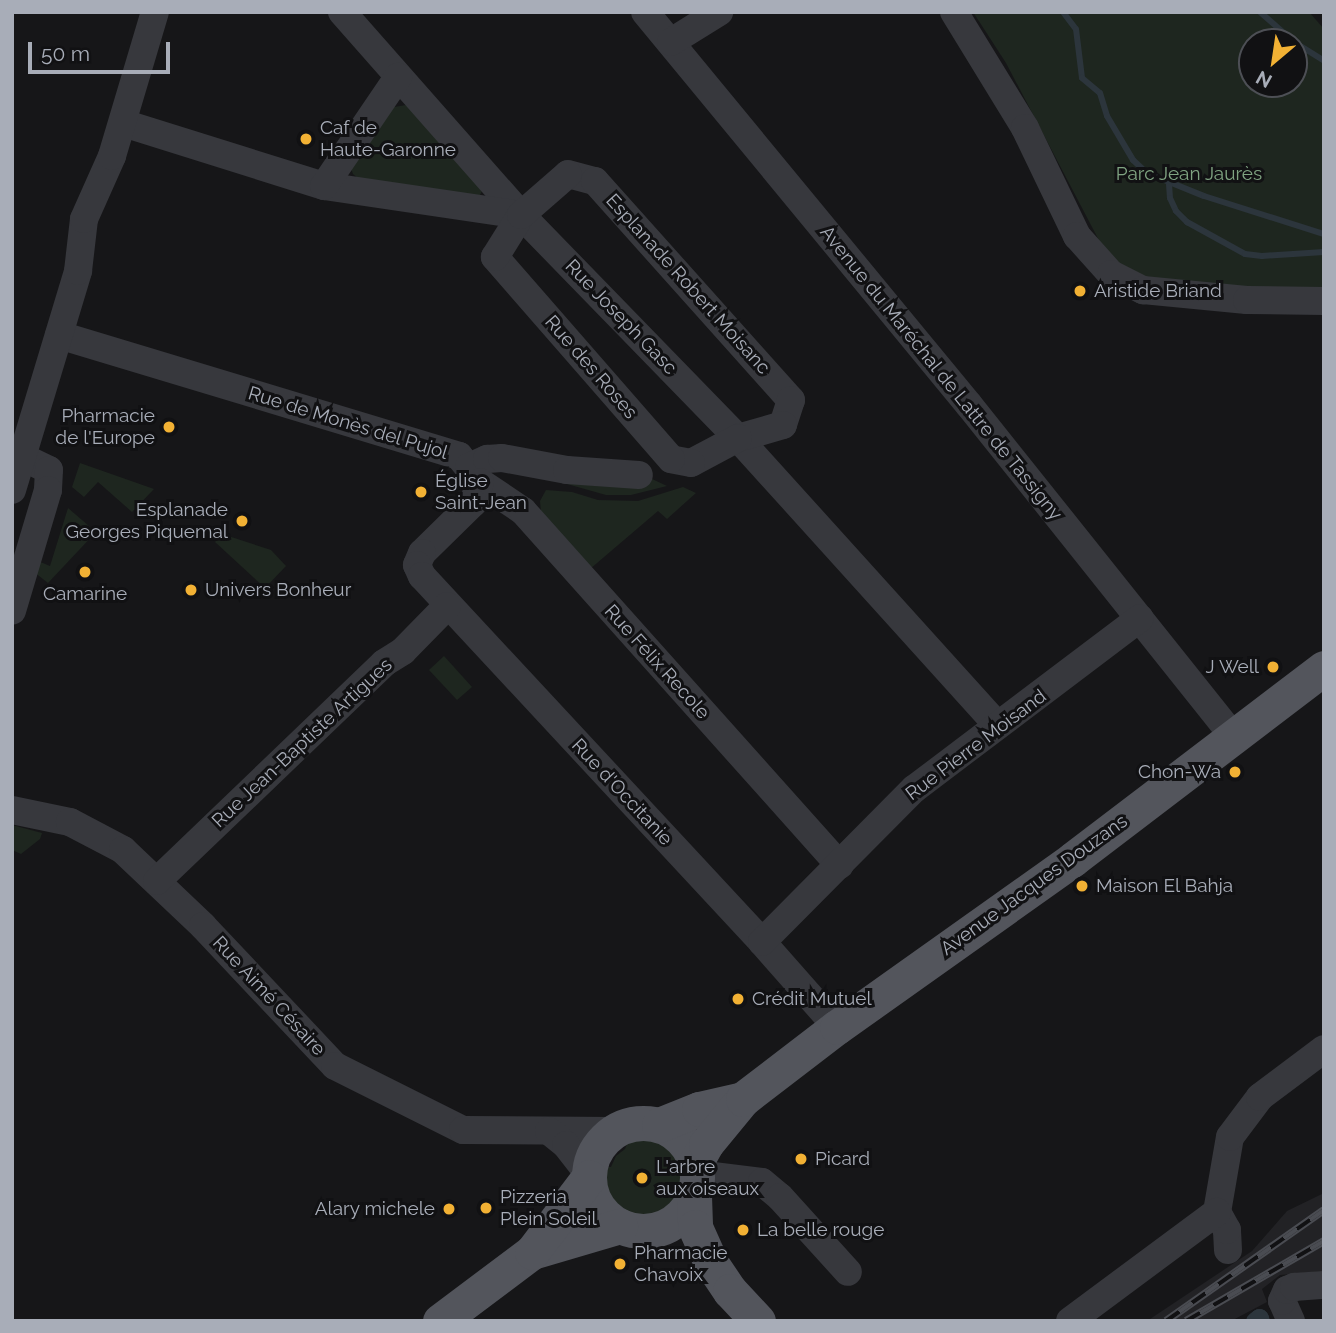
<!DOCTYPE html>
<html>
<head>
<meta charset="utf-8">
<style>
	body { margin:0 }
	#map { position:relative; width:1336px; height:1333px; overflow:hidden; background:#161618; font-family:Raleway,sans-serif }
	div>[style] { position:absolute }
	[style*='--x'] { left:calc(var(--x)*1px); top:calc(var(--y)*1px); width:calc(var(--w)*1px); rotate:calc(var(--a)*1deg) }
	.built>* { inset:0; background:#222225 }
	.green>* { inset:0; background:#1e261f }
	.stream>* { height:6px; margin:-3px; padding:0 3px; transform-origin:3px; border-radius:3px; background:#2c353c }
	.canal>* { height:19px; margin:-9.5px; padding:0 9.5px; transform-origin:9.5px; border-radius:9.5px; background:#2c353c }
	.minor>* { height:28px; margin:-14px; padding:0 14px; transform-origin:14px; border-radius:14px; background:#37383d }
	.major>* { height:35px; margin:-17.5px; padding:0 17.5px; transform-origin:17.5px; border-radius:17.5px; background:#53555c }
	.major>.ring { margin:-17.5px; padding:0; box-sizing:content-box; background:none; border:35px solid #53555c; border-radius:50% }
	.rail>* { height:8px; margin-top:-4px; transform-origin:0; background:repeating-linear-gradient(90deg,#111113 0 16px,#4a4c52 0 32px); box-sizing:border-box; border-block:2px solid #4a4c52 }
	.dots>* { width:19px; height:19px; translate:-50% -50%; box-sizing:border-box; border:4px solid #111113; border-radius:50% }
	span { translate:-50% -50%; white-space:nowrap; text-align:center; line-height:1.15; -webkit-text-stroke:6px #111113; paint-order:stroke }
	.poi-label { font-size:19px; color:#a8adb8 }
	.left { translate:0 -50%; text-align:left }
	.right { translate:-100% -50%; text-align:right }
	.park-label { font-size:19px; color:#7fa381 }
	.street-label { font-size:19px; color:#a8adb8 }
	.frame { position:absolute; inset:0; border:14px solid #a8adb8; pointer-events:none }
	.north { position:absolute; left:1238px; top:28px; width:70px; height:70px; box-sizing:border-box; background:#111113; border:2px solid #4d4f55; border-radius:50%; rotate:209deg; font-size:19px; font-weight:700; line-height:28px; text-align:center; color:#a8adb8 }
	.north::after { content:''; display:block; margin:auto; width:24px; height:32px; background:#f2b134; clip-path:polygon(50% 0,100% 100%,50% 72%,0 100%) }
	.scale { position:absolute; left:28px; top:42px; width:142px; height:32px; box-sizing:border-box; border:4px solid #a8adb8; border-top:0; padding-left:9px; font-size:21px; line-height:24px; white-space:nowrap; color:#a8adb8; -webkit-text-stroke:5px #111113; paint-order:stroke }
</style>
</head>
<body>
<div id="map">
	<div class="built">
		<i style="clip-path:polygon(1324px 1193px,1324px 1271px,1280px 1275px,1262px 1289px,1267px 1302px,1231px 1321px,1147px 1321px,1252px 1251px,1287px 1211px)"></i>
	</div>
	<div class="green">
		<i style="clip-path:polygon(evenodd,973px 12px,1310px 13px,1324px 29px,1324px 288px,1253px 291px,1132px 278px,1103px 248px,1006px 63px,973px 12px,1252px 42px,1294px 42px,1294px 84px,1252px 84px,1252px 42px)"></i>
		<i style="clip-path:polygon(406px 105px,483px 189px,480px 195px,475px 198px,361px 181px,353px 174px,350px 166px,388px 108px)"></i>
		<i style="clip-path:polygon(80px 463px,154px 489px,132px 512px,98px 482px,84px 497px,72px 487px)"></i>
		<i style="clip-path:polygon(568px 474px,650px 478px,667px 486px,631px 495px,606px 495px,567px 484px)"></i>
		<i style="clip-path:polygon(683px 487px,696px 493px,667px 519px,658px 511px,590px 569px,541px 512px,540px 501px,546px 490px,572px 492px,598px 500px,638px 501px)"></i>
		<i style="clip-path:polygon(68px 508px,96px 532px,48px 583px,34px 572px,38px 561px,50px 566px)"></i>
		<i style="clip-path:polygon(222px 534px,271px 550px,286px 566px,265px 588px,215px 542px)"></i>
		<i style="clip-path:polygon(444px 656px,472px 687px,457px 700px,429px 670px)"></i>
		<i style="clip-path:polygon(12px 825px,42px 833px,40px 839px,21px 854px,12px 850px)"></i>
		<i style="clip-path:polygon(640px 1137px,661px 1141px,669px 1147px,681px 1165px,683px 1175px,683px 1185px,674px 1204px,656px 1216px,646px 1218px,625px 1214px,616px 1208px,609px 1201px,602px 1181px,604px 1167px,611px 1167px,616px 1156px,625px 1149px,629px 1139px)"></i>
	</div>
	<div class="stream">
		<i style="--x:1063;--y:12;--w:21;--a:53"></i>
		<i style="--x:1076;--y:29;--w:49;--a:83"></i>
		<i style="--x:1082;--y:78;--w:23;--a:40"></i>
		<i style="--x:1100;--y:93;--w:24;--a:73"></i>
		<i style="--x:1107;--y:116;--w:51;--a:59.4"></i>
		<i style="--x:1133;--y:160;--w:19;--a:43"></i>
		<i style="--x:1147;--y:173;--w:61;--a:22"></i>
		<i style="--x:1204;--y:196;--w:126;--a:17.6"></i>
		<i style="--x:1260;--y:12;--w:45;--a:41.4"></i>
		<i style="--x:1294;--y:42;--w:36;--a:32"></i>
		<i style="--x:1169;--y:184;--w:14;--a:86"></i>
		<i style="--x:1170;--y:198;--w:14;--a:65"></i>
		<i style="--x:1176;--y:211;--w:16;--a:45"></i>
		<i style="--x:1187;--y:222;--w:66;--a:28.9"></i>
		<i style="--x:1245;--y:254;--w:17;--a:7"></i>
		<i style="--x:1262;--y:256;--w:62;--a:-3.7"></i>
	</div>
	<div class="canal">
		<i style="--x:1255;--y:1321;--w:5;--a:-37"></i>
		<i style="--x:1259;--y:1318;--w:3;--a:72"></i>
	</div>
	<div class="minor">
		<i style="--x:342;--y:12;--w:271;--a:48.6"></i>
		<i style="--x:521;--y:215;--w:311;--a:45.8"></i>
		<i style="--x:738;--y:438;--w:385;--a:47.9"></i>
		<i style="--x:645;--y:12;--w:509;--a:50.5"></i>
		<i style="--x:969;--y:405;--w:425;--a:51.4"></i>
		<i style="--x:954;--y:12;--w:136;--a:58.5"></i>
		<i style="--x:1025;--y:128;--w:120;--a:64.3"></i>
		<i style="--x:1077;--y:236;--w:51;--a:48.2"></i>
		<i style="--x:1111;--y:274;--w:36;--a:27"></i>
		<i style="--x:1143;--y:290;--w:104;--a:5.5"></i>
		<i style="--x:1247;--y:300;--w:77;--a:0.7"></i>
		<i style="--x:671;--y:42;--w:57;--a:-32"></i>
		<i style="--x:123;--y:123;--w:211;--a:17.4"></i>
		<i style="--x:324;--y:186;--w:199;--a:8.4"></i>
		<i style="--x:568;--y:174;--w:28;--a:15"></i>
		<i style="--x:595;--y:181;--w:294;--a:48.2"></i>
		<i style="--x:791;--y:400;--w:26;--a:108"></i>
		<i style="--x:783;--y:425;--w:47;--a:163.9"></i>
		<i style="--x:738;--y:438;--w:53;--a:152"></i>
		<i style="--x:691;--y:463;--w:20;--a:-169"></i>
		<i style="--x:671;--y:459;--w:268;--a:-131.1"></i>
		<i style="--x:495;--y:257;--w:49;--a:-58.2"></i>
		<i style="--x:521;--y:215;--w:62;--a:-41.1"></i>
		<i style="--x:324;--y:186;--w:132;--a:-55.8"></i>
		<i style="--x:59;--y:335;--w:418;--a:16.8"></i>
		<i style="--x:459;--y:456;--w:33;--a:51"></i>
		<i style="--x:480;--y:482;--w:52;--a:34"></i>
		<i style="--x:523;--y:511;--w:475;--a:48.2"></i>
		<i style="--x:12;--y:452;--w:41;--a:25.9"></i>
		<i style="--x:49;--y:470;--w:20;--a:93"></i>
		<i style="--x:48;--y:490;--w:126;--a:106.6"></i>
		<i style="--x:469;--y:467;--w:20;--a:-24"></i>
		<i style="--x:487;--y:459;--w:15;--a:-4"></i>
		<i style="--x:502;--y:458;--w:66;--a:10.5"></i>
		<i style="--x:567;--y:470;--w:72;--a:4"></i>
		<i style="--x:480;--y:482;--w:22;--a:108"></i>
		<i style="--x:473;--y:503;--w:71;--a:135.6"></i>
		<i style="--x:422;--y:553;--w:13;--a:113"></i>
		<i style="--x:417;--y:565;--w:12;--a:66"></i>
		<i style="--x:422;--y:576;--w:500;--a:47.1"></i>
		<i style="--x:762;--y:942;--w:113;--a:48.6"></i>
		<i style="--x:12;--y:490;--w:229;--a:-73.2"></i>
		<i style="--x:78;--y:271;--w:52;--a:-83.4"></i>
		<i style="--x:84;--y:219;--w:69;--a:-66"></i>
		<i style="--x:112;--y:156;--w:150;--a:-73.4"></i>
		<i style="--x:12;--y:810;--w:59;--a:11.7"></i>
		<i style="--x:70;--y:822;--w:60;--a:27.8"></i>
		<i style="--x:123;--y:850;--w:110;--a:43.5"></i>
		<i style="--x:203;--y:926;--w:192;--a:46.7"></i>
		<i style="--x:335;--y:1066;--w:143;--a:26.6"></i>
		<i style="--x:463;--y:1130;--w:151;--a:0.4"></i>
		<i style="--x:157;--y:881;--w:315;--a:-43.8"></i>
		<i style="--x:384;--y:663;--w:22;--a:-32"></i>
		<i style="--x:403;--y:651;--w:63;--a:-45.6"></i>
		<i style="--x:762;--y:942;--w:216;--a:-45.2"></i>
		<i style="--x:914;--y:789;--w:283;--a:-37.1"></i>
		<i style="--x:549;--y:1131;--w:22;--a:39"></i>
		<i style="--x:566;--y:1145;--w:37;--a:52"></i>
		<i style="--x:697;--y:1174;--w:65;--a:7"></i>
		<i style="--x:762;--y:1182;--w:23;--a:40"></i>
		<i style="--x:780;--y:1197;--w:101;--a:47.8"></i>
		<i style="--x:1228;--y:1250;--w:20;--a:-93"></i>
		<i style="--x:1227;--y:1230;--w:21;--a:-119"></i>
		<i style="--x:1217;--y:1212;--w:76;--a:-80.2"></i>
		<i style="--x:1230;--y:1137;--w:50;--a:-53.1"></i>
		<i style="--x:1260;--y:1097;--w:80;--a:-36.9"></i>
		<i style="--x:1070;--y:1321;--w:183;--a:-36.6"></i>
		<i style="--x:1291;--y:1321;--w:22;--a:-114"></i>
		<i style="--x:1282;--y:1301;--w:12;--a:-66"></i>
		<i style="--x:1287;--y:1290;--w:8;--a:-23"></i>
		<i style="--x:1294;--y:1287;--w:30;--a:-4"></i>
	</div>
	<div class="major">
		<i class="ring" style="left:589px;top:1123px;width:73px;height:73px"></i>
		<i style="--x:659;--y:1125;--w:43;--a:-21.8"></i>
		<i style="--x:699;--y:1109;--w:45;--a:-12.8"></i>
		<i style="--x:695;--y:1164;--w:23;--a:-61"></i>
		<i style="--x:706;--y:1144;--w:58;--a:-50.6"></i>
		<i style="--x:743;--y:1099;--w:118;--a:-37.5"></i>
		<i style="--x:837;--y:1027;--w:290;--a:-35.4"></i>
		<i style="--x:1073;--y:859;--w:315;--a:-37.3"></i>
		<i style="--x:694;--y:1196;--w:31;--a:88"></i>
		<i style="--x:695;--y:1227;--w:39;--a:66"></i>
		<i style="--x:711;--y:1263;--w:34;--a:56"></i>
		<i style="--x:730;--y:1291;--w:41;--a:47"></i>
		<i style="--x:532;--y:1252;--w:92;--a:-16.5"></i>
		<i style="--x:440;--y:1321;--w:115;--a:-36.9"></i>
		<i style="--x:532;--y:1252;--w:94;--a:-52.8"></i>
	</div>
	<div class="rail">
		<i style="--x:1166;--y:1321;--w:193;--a:-35.1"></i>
		<i style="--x:1186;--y:1321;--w:160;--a:-30.1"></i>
	</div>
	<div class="dots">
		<i style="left:306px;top:139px;background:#f2b134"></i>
		<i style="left:1080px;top:291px;background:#f2b134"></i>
		<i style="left:169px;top:427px;background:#f2b134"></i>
		<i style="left:421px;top:492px;background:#f2b134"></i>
		<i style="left:242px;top:521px;background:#f2b134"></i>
		<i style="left:85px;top:572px;background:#f2b134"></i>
		<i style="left:191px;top:590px;background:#f2b134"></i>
		<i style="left:1273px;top:667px;background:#f2b134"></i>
		<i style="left:1235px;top:772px;background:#f2b134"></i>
		<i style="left:1082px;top:886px;background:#f2b134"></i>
		<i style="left:738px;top:999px;background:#f2b134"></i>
		<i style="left:801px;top:1159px;background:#f2b134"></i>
		<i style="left:642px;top:1178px;background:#f2b134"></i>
		<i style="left:486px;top:1208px;background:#f2b134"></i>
		<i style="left:449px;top:1209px;background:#f2b134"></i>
		<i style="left:743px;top:1230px;background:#f2b134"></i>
		<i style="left:620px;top:1264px;background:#f2b134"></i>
	</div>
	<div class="poi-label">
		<span class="left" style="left:320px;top:139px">Caf de<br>Haute-Garonne</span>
		<span class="left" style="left:1094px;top:291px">Aristide Briand</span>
		<span class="right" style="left:155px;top:427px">Pharmacie<br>de l'Europe</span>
		<span class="left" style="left:435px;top:492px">Église<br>Saint-Jean</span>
		<span class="right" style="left:228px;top:521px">Esplanade<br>Georges Piquemal</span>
		<span class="left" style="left:205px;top:590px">Univers Bonheur</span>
		<span style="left:85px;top:594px">Camarine</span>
		<span class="right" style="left:1259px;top:667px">J Well</span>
		<span class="right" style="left:1221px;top:772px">Chon-Wa</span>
		<span class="left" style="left:1096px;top:886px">Maison El Bahja</span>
		<span class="left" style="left:752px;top:999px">Crédit Mutuel</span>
		<span class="left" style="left:815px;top:1159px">Picard</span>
		<span class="left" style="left:656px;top:1178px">L'arbre<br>aux oiseaux</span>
		<span class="left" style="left:500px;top:1208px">Pizzeria<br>Plein Soleil</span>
		<span class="right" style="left:435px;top:1209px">Alary michele</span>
		<span class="left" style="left:757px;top:1230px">La belle rouge</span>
		<span class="left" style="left:634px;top:1264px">Pharmacie<br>Chavoix</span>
	</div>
	<div class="park-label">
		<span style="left:1189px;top:174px">Parc Jean Jaurès</span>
	</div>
	<div class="street-label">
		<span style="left:688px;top:284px;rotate:48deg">Esplanade Robert Moisanc</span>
		<span style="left:621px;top:317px;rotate:46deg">Rue Joseph Gasc</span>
		<span style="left:591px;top:367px;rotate:49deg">Rue des Roses</span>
		<span style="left:941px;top:373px;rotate:51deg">Avenue du Maréchal de Lattre de Tassigny</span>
		<span style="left:348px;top:423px;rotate:17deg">Rue de Monès del Pujol</span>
		<span style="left:657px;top:662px;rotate:48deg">Rue Félix Recole</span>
		<span style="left:302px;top:743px;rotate:-43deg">Rue Jean-Baptiste Artigues</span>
		<span style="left:976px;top:745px;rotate:-37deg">Rue Pierre Moisand</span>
		<span style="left:622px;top:792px;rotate:47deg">Rue d'Occitanie</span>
		<span style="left:1034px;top:885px;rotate:-36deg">Avenue Jacques Douzans</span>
		<span style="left:269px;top:996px;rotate:47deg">Rue Aimé Césaire</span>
	</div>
	<div class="frame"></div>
	<div class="north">N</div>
	<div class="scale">50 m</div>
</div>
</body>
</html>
